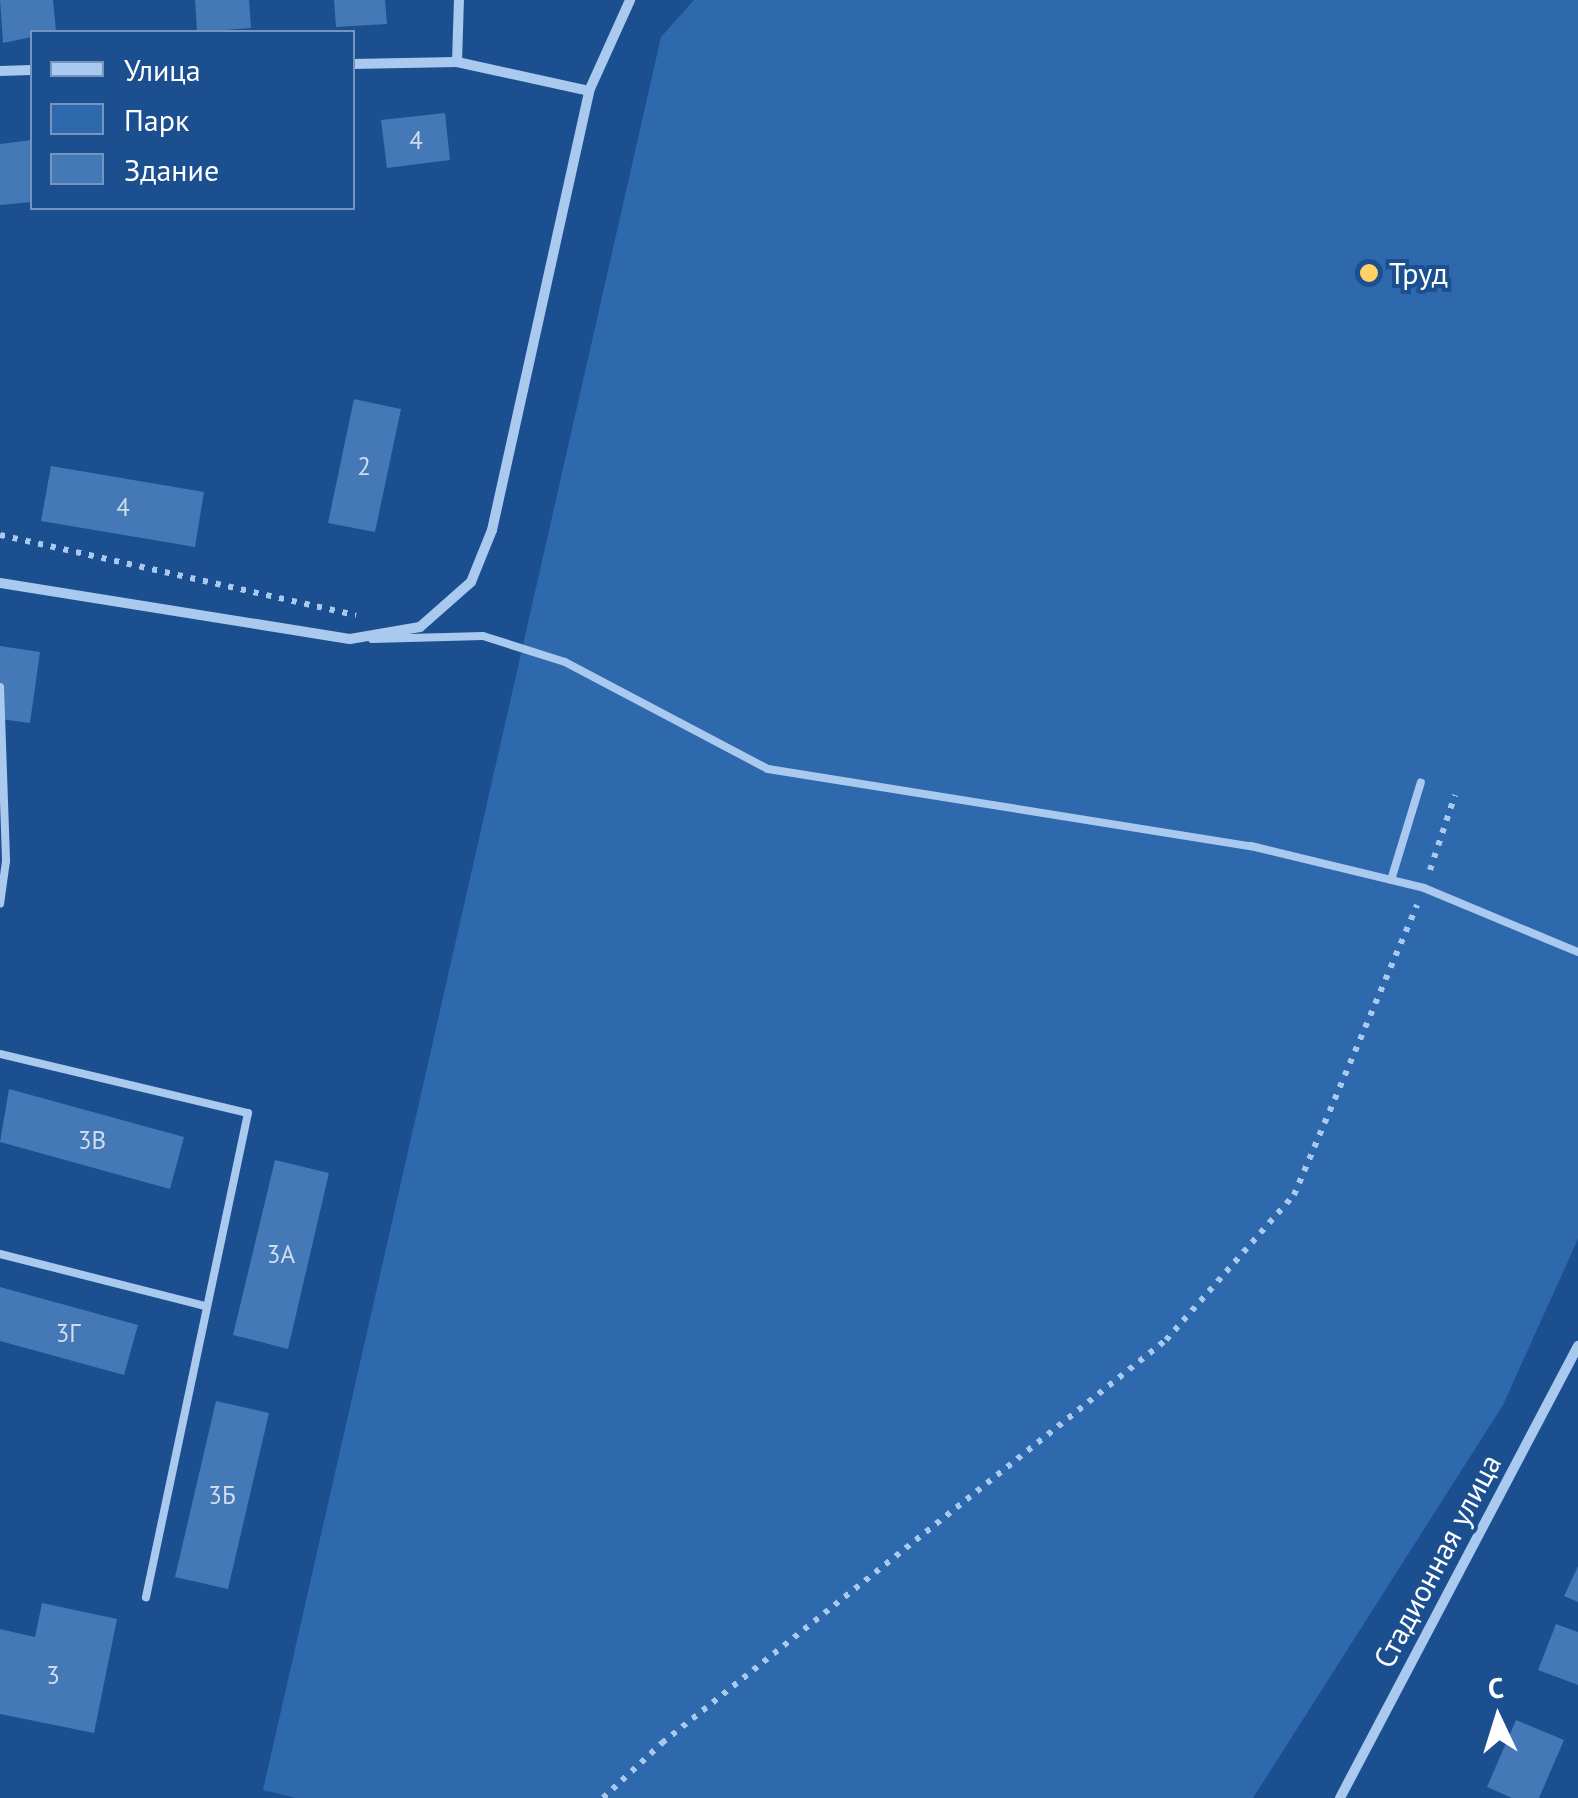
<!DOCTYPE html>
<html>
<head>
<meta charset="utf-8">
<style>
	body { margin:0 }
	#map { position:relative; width:1578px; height:1798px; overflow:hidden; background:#1b4f8f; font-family:"PT Sans",sans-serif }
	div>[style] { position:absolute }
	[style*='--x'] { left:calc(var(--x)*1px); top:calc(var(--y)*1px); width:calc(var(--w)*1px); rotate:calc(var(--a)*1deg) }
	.green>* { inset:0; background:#2e69ad }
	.building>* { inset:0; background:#4478b7 }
	.path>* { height:6px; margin-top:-3px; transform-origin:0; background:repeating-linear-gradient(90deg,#a9c9ee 0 5px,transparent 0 13px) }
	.service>* { height:8px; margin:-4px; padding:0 4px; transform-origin:4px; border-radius:4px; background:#a9c9ee }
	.minor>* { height:10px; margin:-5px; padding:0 5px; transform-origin:5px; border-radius:5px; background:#a9c9ee }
	.dots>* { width:28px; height:28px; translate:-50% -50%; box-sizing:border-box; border:5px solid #1b4f8f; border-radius:50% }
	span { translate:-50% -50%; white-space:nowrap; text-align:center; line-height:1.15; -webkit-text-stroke:8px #1b4f8f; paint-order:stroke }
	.number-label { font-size:25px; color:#d0dded }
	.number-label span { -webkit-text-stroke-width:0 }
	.poi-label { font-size:30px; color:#fff }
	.left { translate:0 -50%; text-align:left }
	.street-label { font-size:30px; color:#fff }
	.legend { position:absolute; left:30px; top:30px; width:325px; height:180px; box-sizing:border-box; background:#1b4f8f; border:2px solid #7695bc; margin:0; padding:12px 18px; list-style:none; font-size:30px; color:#fff }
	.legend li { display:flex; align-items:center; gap:20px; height:50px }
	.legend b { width:50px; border:2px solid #7695bc }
	.north { position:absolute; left:1448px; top:1668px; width:100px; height:100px; -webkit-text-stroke:8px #1b4f8f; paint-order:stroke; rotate:356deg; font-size:28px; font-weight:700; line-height:40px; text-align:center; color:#fff }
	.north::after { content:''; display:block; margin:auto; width:35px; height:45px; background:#fff; clip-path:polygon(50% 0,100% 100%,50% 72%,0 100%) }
</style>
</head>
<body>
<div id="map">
	<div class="green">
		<i style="clip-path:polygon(694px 0,1578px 0,1578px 1239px,1503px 1405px,1253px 1798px,296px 1798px,263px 1790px,661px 37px)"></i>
	</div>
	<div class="building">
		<i style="clip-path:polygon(0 0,53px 0,56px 32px,3px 43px)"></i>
		<i style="clip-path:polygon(195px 0,249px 0,251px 28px,197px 32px)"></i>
		<i style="clip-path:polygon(334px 0,385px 0,387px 24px,336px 27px)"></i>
		<i style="clip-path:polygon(445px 113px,450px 160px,387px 168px,381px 120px)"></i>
		<i style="clip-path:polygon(32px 140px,32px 202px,0 205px,0 144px)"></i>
		<i style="clip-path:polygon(354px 399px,401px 409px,375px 532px,328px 523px)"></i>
		<i style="clip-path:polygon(51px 466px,204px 492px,195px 547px,41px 521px)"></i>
		<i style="clip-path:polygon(0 646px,40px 652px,30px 723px,0 719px)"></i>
		<i style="clip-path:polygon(9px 1089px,184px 1137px,170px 1189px,0 1142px)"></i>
		<i style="clip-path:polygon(275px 1160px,329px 1173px,288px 1349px,233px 1335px)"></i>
		<i style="clip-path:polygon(0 1287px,138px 1325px,124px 1375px,0 1341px)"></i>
		<i style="clip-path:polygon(216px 1401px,269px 1413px,228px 1589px,175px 1577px)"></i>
		<i style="clip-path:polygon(1578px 1566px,1578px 1602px,1564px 1596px)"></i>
		<i style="clip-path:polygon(42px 1603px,117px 1619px,94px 1733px,0 1714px,0 1629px,35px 1637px)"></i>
		<i style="clip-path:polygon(1556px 1624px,1578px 1632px,1578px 1685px,1538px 1670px)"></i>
		<i style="clip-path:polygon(1516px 1720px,1564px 1740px,1539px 1798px,1512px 1798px,1487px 1787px)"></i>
	</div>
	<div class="path">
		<i style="--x:0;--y:535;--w:365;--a:12.7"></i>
		<i style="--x:1430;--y:870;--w:79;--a:-71.6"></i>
		<i style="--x:603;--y:1798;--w:81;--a:-43"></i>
		<i style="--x:662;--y:1743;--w:645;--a:-38.65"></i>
		<i style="--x:1166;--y:1340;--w:193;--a:-48.6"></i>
		<i style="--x:1294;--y:1195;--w:315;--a:-67"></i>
	</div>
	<div class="service">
		<i style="--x:372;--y:639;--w:111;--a:-1.5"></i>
		<i style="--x:483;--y:636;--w:86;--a:17.6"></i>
		<i style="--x:565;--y:662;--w:229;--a:27.8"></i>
		<i style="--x:768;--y:769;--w:489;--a:9.1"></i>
		<i style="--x:1251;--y:846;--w:178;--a:13.6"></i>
		<i style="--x:1424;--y:888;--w:167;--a:22.6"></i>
		<i style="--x:0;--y:687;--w:174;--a:88"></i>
		<i style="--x:6;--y:861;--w:43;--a:97.9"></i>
		<i style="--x:1391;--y:880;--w:102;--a:-73"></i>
		<i style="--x:0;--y:1054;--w:255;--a:13.4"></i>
		<i style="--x:248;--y:1113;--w:495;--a:101.9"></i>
		<i style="--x:0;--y:1254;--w:212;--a:14.2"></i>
	</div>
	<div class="minor">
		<i style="--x:457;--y:62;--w:62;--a:-88.2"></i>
		<i style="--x:352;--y:64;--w:105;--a:-1.1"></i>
		<i style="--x:457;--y:62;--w:135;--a:12.4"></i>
		<i style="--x:589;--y:91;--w:100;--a:-65.7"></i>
		<i style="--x:0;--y:71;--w:32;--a:-2"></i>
		<i style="--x:0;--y:583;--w:354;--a:9.1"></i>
		<i style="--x:350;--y:639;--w:71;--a:-9.7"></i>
		<i style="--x:420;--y:627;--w:68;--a:-41.4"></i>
		<i style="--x:471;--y:582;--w:56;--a:-68"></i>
		<i style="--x:492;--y:530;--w:450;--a:-77.5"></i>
		<i style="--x:1340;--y:1798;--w:511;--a:-62.23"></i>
	</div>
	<div class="dots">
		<i style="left:1369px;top:273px;background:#ffd166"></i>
	</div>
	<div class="number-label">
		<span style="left:416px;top:140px">4</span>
		<span style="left:364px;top:466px">2</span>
		<span style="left:123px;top:507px">4</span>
		<span style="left:92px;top:1140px">3В</span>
		<span style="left:281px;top:1254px">3А</span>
		<span style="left:68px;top:1333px">3Г</span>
		<span style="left:222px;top:1495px">3Б</span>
		<span style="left:53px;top:1675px">3</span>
	</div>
	<div class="poi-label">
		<span class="left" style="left:1389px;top:273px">Труд</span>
	</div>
	<div class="street-label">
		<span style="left:1437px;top:1561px;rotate:-62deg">Стадионная улица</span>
	</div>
	<ul class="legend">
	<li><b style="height:12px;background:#a9c9ee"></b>Улица</li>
	<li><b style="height:28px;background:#2e69ad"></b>Парк</li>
	<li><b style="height:28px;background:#4478b7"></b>Здание</li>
	</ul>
	<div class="north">С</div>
</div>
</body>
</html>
